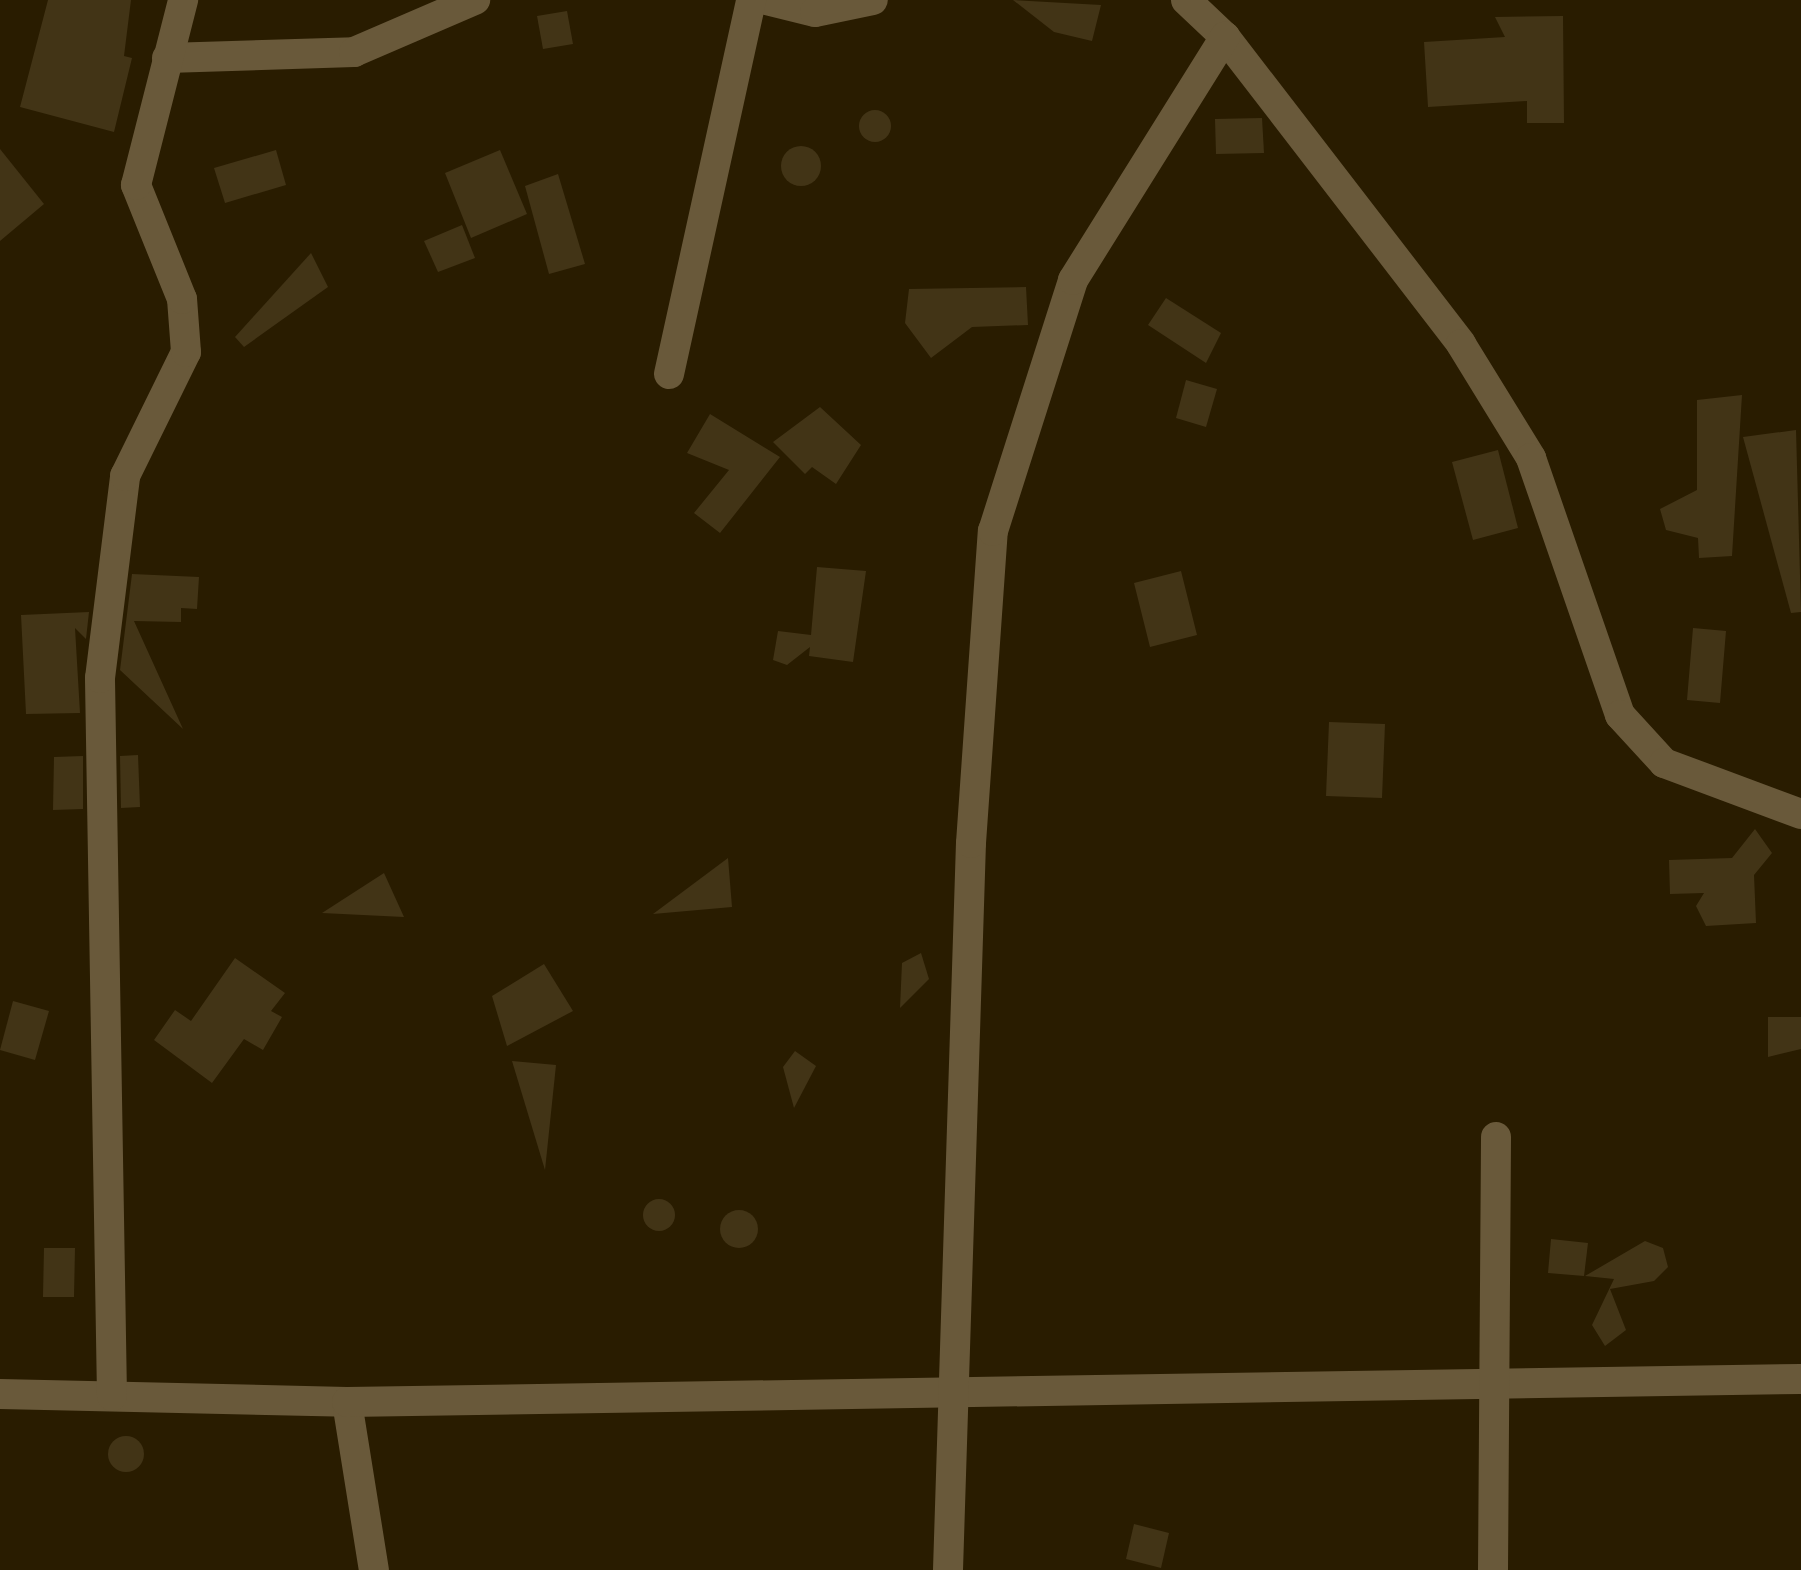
<!DOCTYPE html>
<html>
<head>
<meta charset="utf-8">
<style>
	body { margin:0 }
	#map { position:relative; width:1801px; height:1570px; overflow:hidden; background:#291c00; font-family:"Public Sans",sans-serif }
	div>[style] { position:absolute }
	[style*='--x'] { left:calc(var(--x)*1px); top:calc(var(--y)*1px); width:calc(var(--w)*1px); rotate:calc(var(--a)*1deg) }
	.building>* { inset:0; background:#423416 }
	.round { border-radius:50% }
	.minor>* { height:30px; margin:-15px; padding:0 15px; transform-origin:15px; border-radius:15px; background:#69593a }
	span { translate:-50% -50%; white-space:nowrap; text-align:center; line-height:1.15; -webkit-text-stroke:10px #1e1300; paint-order:stroke }
</style>
</head>
<body>
<div id="map">
	<div class="building">
		<i style="clip-path:polygon(48px 0,131px 0,124px 56px,132px 58px,114px 132px,20px 107px)"></i>
		<i style="clip-path:polygon(1013px 0,1101px 5px,1092px 41px,1054px 32px)"></i>
		<i style="clip-path:polygon(567px 11px,573px 44px,543px 49px,537px 16px)"></i>
		<i style="clip-path:polygon(1563px 16px,1564px 123px,1527px 123px,1527px 101px,1428px 107px,1424px 42px,1505px 37px,1495px 17px)"></i>
		<i class="round" style="left:859px;top:110px;width:32px;height:32px"></i>
		<i style="clip-path:polygon(1262px 118px,1264px 153px,1216px 154px,1215px 119px)"></i>
		<i class="round" style="left:781px;top:146px;width:40px;height:40px"></i>
		<i style="clip-path:polygon(0 149px,44px 204px,0 241px)"></i>
		<i style="clip-path:polygon(276px 150px,286px 185px,225px 203px,214px 168px)"></i>
		<i style="clip-path:polygon(500px 150px,527px 214px,471px 238px,445px 173px)"></i>
		<i style="clip-path:polygon(558px 174px,585px 264px,549px 274px,525px 186px)"></i>
		<i style="clip-path:polygon(462px 225px,475px 258px,438px 272px,424px 241px)"></i>
		<i style="clip-path:polygon(311px 253px,328px 287px,244px 347px,235px 337px)"></i>
		<i style="clip-path:polygon(1026px 287px,1028px 325px,972px 327px,931px 358px,905px 323px,909px 289px)"></i>
		<i style="clip-path:polygon(1166px 298px,1221px 333px,1206px 363px,1148px 325px)"></i>
		<i style="clip-path:polygon(1186px 380px,1217px 389px,1206px 427px,1176px 418px)"></i>
		<i style="clip-path:polygon(1742px 395px,1732px 556px,1699px 558px,1698px 538px,1666px 530px,1660px 509px,1697px 490px,1697px 400px)"></i>
		<i style="clip-path:polygon(820px 407px,861px 445px,836px 484px,812px 467px,805px 474px,773px 442px)"></i>
		<i style="clip-path:polygon(710px 414px,780px 457px,720px 533px,694px 513px,729px 470px,687px 453px)"></i>
		<i style="clip-path:polygon(1796px 430px,1801px 612px,1791px 613px,1743px 437px)"></i>
		<i style="clip-path:polygon(1498px 450px,1518px 528px,1473px 540px,1452px 462px)"></i>
		<i style="clip-path:polygon(817px 567px,866px 571px,853px 662px,809px 656px,810px 647px,787px 665px,773px 660px,778px 631px,811px 635px)"></i>
		<i style="clip-path:polygon(1181px 571px,1197px 635px,1150px 647px,1134px 583px)"></i>
		<i style="clip-path:polygon(132px 574px,199px 577px,197px 609px,181px 608px,181px 622px,134px 621px,183px 729px,120px 670px)"></i>
		<i style="clip-path:polygon(89px 612px,86px 639px,75px 628px,80px 713px,26px 714px,21px 615px)"></i>
		<i style="clip-path:polygon(1693px 628px,1726px 631px,1720px 703px,1687px 700px)"></i>
		<i style="clip-path:polygon(1329px 722px,1385px 724px,1382px 798px,1326px 796px)"></i>
		<i style="clip-path:polygon(138px 755px,140px 807px,121px 808px,120px 756px)"></i>
		<i style="clip-path:polygon(83px 756px,83px 809px,53px 810px,54px 757px)"></i>
		<i style="clip-path:polygon(1755px 829px,1772px 853px,1754px 875px,1756px 923px,1706px 926px,1696px 906px,1704px 893px,1670px 894px,1669px 860px,1732px 858px)"></i>
		<i style="clip-path:polygon(728px 858px,732px 907px,653px 914px)"></i>
		<i style="clip-path:polygon(384px 873px,404px 917px,322px 913px)"></i>
		<i style="clip-path:polygon(921px 953px,929px 979px,900px 1008px,902px 963px)"></i>
		<i style="clip-path:polygon(235px 958px,285px 993px,271px 1011px,282px 1017px,263px 1050px,244px 1039px,212px 1083px,154px 1040px,175px 1010px,191px 1021px)"></i>
		<i style="clip-path:polygon(544px 964px,573px 1011px,507px 1046px,492px 996px)"></i>
		<i style="clip-path:polygon(13px 1001px,49px 1011px,35px 1060px,0 1050px)"></i>
		<i style="clip-path:polygon(1768px 1017px,1801px 1017px,1801px 1049px,1768px 1057px)"></i>
		<i style="clip-path:polygon(795px 1051px,816px 1066px,794px 1108px,783px 1067px)"></i>
		<i style="clip-path:polygon(512px 1061px,556px 1065px,545px 1170px)"></i>
		<i class="round" style="left:643px;top:1199px;width:32px;height:32px"></i>
		<i class="round" style="left:720px;top:1210px;width:38px;height:38px"></i>
		<i style="clip-path:polygon(1551px 1239px,1588px 1243px,1584px 1276px,1548px 1273px)"></i>
		<i style="clip-path:polygon(1645px 1241px,1663px 1248px,1668px 1267px,1654px 1281px,1610px 1289px,1626px 1330px,1605px 1346px,1592px 1325px,1614px 1279px,1585px 1276px)"></i>
		<i style="clip-path:polygon(44px 1248px,75px 1248px,74px 1297px,43px 1297px)"></i>
		<i class="round" style="left:108px;top:1436px;width:36px;height:36px"></i>
		<i style="clip-path:polygon(1134px 1524px,1169px 1533px,1161px 1568px,1126px 1559px)"></i>
	</div>
	<div class="minor">
		<i style="--x:766;--y:0;--w:50;--a:13.8"></i>
		<i style="--x:815;--y:12;--w:59;--a:-11.7"></i>
		<i style="--x:1186;--y:0;--w:54;--a:43.5"></i>
		<i style="--x:1225;--y:37;--w:387;--a:52.4"></i>
		<i style="--x:1461;--y:344;--w:134;--a:58.4"></i>
		<i style="--x:1531;--y:458;--w:272;--a:70.9"></i>
		<i style="--x:1620;--y:715;--w:65;--a:47.5"></i>
		<i style="--x:1664;--y:763;--w:146;--a:20.4"></i>
		<i style="--x:167;--y:58;--w:187;--a:-1.8"></i>
		<i style="--x:354;--y:52;--w:132;--a:-23.3"></i>
		<i style="--x:669;--y:374;--w:383;--a:-77.6"></i>
		<i style="--x:0;--y:1394;--w:347;--a:1.3"></i>
		<i style="--x:347;--y:1402;--w:170;--a:80.9"></i>
		<i style="--x:112;--y:1396;--w:718;--a:-90.96"></i>
		<i style="--x:100;--y:678;--w:204;--a:-82.9"></i>
		<i style="--x:125;--y:476;--w:138;--a:-63.8"></i>
		<i style="--x:186;--y:352;--w:53;--a:-94.3"></i>
		<i style="--x:182;--y:299;--w:123;--a:-112"></i>
		<i style="--x:136;--y:185;--w:191;--a:-75.7"></i>
		<i style="--x:347;--y:1402;--w:1454;--a:-0.91"></i>
		<i style="--x:948;--y:1570;--w:727;--a:-88.19"></i>
		<i style="--x:971;--y:843;--w:313;--a:-86"></i>
		<i style="--x:993;--y:531;--w:263;--a:-72.3"></i>
		<i style="--x:1073;--y:280;--w:287;--a:-58"></i>
		<i style="--x:1493;--y:1570;--w:433;--a:-89.6"></i>
	</div>
</div>
</body>
</html>
